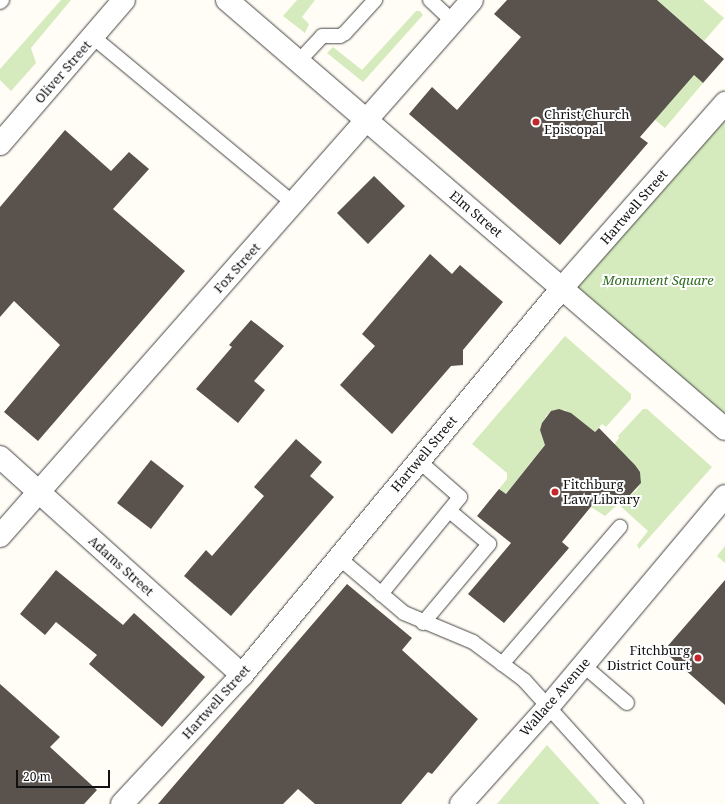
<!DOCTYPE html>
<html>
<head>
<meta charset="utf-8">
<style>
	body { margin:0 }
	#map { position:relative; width:725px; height:804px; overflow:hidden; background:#fffdf5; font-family:"Noto Serif",serif }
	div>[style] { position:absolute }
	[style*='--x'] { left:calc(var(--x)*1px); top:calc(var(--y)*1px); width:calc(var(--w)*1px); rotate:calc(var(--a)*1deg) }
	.green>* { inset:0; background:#d5ebbd }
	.building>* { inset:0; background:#5a524d }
	.roads { filter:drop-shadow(0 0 1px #444) drop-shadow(0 0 1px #444) }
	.lane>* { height:14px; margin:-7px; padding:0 7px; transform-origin:7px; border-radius:7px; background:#fff }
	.street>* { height:22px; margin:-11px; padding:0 11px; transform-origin:11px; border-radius:11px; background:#fff }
	.dots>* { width:11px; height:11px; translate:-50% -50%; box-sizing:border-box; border:2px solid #fff; border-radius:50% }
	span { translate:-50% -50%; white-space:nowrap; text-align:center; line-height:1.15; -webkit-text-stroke:4px #fff; paint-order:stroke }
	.street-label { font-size:13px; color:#111 }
	.poi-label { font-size:13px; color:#111 }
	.left { translate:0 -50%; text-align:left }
	.right { translate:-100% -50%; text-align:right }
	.park-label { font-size:13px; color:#2f6b1f; font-style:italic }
	.scale { position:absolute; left:16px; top:770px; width:94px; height:18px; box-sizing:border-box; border:2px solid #111; border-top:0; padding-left:5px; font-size:12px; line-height:14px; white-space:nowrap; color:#111; -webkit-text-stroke:3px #fff; paint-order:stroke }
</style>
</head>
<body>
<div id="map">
	<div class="green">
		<i style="clip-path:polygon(61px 0,71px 0,31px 48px,36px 63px,11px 91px,0 80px,0 69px)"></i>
		<i style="clip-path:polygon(297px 0,315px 0,302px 17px,309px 24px,305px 33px,283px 16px)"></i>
		<i style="clip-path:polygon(657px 0,703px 0,724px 18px,704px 41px)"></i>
		<i style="clip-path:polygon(416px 11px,420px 11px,423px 15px,363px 82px,327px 53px,333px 47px,362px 70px)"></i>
		<i style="clip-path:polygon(677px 60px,703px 83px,665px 128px,655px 120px)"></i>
		<i style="clip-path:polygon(725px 103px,725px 429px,562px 288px)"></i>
		<i style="clip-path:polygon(565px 336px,631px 394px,631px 399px,606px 427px,602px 424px,595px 432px,565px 410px,551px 411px,546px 416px,540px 430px,547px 442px,506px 494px,499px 489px,507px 479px,507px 473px,472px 444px)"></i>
		<i style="clip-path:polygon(643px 409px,647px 409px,712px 467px,639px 549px,637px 545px,648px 531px,618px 504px,605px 516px,591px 507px,606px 489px,620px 497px,629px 496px,636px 491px,641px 483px,640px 472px,630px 459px,613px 446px,619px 438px,618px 436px)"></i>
		<i style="clip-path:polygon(725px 546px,725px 563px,717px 556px)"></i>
		<i style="clip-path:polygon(547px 745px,600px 804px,497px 804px)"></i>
	</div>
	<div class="building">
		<i style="clip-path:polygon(507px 0,657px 0,724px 59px,703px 83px,694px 75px,640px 137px,648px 143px,560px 245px,409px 114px,432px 87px,457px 110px,521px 37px,494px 14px)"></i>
		<i style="clip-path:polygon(65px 130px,111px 171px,129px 152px,149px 169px,113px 209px,185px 271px,38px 441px,4px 412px,60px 345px,14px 301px,0 317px,0 207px)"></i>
		<i style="clip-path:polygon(374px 176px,405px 206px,368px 244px,337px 213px)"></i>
		<i style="clip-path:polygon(430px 254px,452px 274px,460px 265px,503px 302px,463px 350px,463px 365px,451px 366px,392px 434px,340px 385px,375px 346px,362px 334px)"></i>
		<i style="clip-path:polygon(251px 320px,284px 346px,254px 381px,265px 390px,238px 423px,196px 389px,232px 347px,229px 345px)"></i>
		<i style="clip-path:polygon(559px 409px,571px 413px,595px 432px,599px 428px,635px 465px,640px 472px,641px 483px,629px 496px,620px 497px,603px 492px,562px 542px,569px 548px,504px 623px,468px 594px,511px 543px,477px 516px,499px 489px,506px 494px,545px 445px,540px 430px,542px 423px,551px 411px)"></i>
		<i style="clip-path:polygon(296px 439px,322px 462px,310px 476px,334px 497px,231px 616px,184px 576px,206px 550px,212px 556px,264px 496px,254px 487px)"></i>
		<i style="clip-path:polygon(151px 460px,184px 486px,151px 529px,117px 503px)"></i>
		<i style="clip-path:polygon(56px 570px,123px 625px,134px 613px,205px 677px,162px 727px,89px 664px,97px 655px,56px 622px,45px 635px,20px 614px)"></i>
		<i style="clip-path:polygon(725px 580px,725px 705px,667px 654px,669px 651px,666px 648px)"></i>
		<i style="clip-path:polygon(347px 584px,412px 638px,402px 650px,478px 719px,432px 774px,428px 772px,401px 804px,315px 804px,298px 789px,283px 804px,158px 804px)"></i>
		<i style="clip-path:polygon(0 684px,60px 737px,50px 747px,97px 790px,84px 804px,0 804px)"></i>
	</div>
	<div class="roads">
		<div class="lane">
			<i style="--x:430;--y:0;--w:33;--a:43"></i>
			<i style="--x:0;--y:2;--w:3;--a:-45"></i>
			<i style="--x:93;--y:37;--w:261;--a:39.7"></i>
			<i style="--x:298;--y:62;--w:35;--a:-47"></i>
			<i style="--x:322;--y:36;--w:18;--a:0"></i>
			<i style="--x:340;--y:36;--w:6;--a:-31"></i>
			<i style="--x:345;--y:33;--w:45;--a:-47.7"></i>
			<i style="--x:339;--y:558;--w:85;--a:40.2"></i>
			<i style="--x:404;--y:613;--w:75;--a:22.8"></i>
			<i style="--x:473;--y:642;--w:64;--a:36.7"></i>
			<i style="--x:524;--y:680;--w:167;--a:47.9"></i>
			<i style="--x:381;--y:594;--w:125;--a:-50.8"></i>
			<i style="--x:460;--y:497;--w:55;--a:-138.7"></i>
			<i style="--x:423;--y:623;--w:103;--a:-50.1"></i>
			<i style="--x:489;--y:544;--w:50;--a:-139.9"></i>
			<i style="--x:502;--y:664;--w:181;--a:-49.3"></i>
			<i style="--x:583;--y:665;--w:58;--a:40.8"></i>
		</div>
		<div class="street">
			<i style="--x:227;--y:0;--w:657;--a:40.74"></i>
			<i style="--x:0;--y:144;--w:190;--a:-49.3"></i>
			<i style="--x:0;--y:457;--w:326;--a:42"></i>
			<i style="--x:0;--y:536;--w:714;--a:-48.63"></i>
			<i style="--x:122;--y:804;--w:176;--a:-47.1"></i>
			<i style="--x:242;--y:675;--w:502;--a:-50.41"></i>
			<i style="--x:562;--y:288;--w:247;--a:-48.6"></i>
			<i style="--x:461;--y:804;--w:132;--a:-48.1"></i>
			<i style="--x:549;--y:706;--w:274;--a:-50"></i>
		</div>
	</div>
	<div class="dots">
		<i style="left:536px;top:122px;background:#c4262e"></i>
		<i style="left:555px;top:492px;background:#c4262e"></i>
		<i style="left:698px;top:658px;background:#c4262e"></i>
	</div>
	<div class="street-label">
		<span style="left:63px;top:72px;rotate:-49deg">Oliver Street</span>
		<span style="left:634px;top:207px;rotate:-49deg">Hartwell Street</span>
		<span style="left:476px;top:214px;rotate:40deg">Elm Street</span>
		<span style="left:237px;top:268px;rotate:-48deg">Fox Street</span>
		<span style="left:424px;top:454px;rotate:-50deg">Hartwell Street</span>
		<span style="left:121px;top:566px;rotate:42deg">Adams Street</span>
		<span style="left:555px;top:697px;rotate:-49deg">Wallace Avenue</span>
		<span style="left:216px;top:702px;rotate:-48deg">Hartwell Street</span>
	</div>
	<div class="poi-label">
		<span class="left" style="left:544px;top:122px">Christ Church<br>Episcopal</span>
		<span class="left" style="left:563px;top:492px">Fitchburg<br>Law Library</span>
		<span class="right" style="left:690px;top:658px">Fitchburg<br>District Court</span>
	</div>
	<div class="park-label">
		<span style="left:658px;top:280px">Monument Square</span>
	</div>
	<div class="scale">20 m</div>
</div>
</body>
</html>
